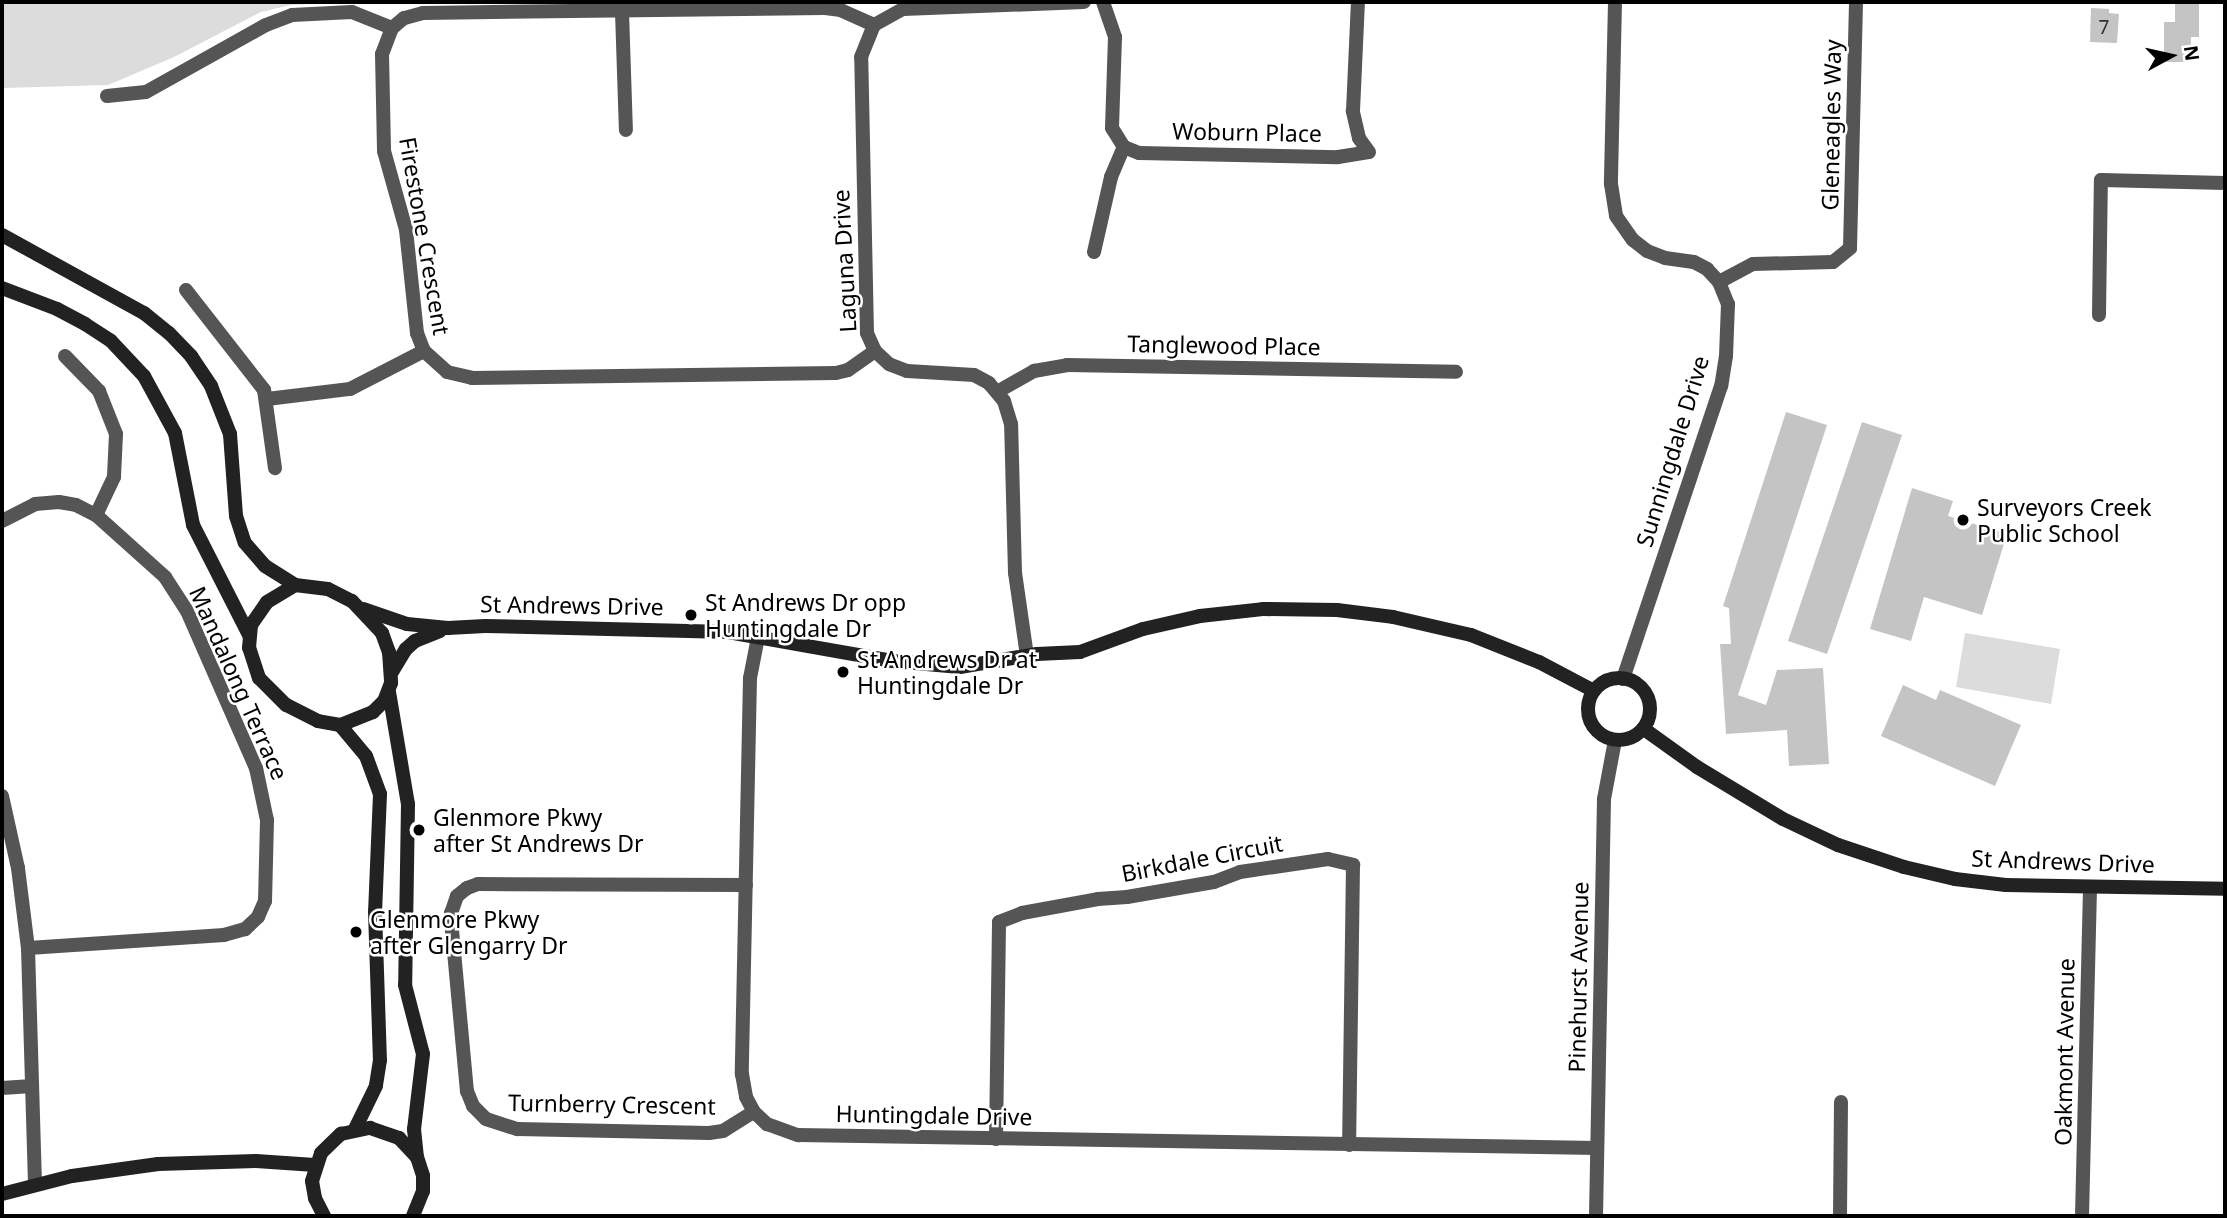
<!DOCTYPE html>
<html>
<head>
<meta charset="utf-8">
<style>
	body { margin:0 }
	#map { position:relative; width:2227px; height:1218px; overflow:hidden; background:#fff; font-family:"Noto Sans",sans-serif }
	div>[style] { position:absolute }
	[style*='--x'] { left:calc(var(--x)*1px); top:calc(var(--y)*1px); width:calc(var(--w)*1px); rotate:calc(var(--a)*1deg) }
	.green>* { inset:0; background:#dcdcdc }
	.building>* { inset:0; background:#c4c4c4 }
	.street>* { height:14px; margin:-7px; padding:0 7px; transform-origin:7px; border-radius:7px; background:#555 }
	.secondary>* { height:14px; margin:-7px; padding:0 7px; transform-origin:7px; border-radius:7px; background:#222 }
	.secondary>.ring { margin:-7px; padding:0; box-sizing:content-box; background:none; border:14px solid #222; border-radius:50% }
	.dots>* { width:19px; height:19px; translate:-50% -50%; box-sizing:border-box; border:4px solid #fff; border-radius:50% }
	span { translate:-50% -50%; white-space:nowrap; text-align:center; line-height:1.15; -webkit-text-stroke:5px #fff; paint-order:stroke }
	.number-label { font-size:19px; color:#313131 }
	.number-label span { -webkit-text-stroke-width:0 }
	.street-label { font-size:23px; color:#000 }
	.poi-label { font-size:23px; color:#000 }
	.left { translate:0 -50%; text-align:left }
	.frame { position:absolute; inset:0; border:4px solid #000; pointer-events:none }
	.north { position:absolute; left:2136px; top:21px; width:70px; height:70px; -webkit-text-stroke:5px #fff; paint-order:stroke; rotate:82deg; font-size:19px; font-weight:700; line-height:28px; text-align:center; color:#000 }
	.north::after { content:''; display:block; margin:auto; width:24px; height:32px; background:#000; clip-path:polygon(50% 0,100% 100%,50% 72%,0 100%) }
</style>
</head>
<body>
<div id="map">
	<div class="green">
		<i style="clip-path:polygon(2px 2px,348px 2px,291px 5px,261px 12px,174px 57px,108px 85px,2px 88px)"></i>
		<i style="clip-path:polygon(1965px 633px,2060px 649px,2051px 704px,1956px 687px)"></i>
	</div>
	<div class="building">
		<i style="clip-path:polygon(2175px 2px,2199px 2px,2199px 37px,2191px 37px,2191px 62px,2164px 62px,2164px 22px,2175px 22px)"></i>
		<i style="clip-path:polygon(2091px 8px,2109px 9px,2109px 13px,2119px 14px,2117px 43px,2090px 42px)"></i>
		<i style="clip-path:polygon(1786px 412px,1827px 425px,1738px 695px,1766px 705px,1777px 670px,1823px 668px,1829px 764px,1789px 766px,1787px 730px,1726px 734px,1720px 644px,1731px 644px,1729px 608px,1723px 606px)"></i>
		<i style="clip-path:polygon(1862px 422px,1902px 435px,1827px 654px,1788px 641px)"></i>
		<i style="clip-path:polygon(1912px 488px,1953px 501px,1948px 516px,2007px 534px,1982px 615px,1924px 597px,1911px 641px,1870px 629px)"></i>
		<i style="clip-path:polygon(1903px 685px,1936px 700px,1940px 690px,2021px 725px,1995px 786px,1881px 736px)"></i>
	</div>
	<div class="street">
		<i style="--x:1103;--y:2;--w:37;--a:71"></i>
		<i style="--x:1115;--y:37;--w:91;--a:91.9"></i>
		<i style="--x:1112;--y:128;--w:22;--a:58"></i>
		<i style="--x:1124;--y:147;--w:16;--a:22"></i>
		<i style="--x:1139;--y:153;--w:199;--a:1.2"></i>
		<i style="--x:1338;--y:157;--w:31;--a:-9"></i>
		<i style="--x:1369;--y:152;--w:17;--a:-126"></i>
		<i style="--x:1359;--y:138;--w:28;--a:-103"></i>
		<i style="--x:1353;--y:111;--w:109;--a:-87.4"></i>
		<i style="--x:1615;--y:2;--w:182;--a:91.3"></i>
		<i style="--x:1611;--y:184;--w:32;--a:81"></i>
		<i style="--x:1616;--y:216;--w:29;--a:55"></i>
		<i style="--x:1633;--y:240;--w:18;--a:38"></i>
		<i style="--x:1647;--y:251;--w:19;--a:21"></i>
		<i style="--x:1665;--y:258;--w:29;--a:8"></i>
		<i style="--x:1694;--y:262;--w:15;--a:28"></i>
		<i style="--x:1707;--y:269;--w:18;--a:47"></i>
		<i style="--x:1719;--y:282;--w:24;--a:68"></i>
		<i style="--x:1728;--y:304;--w:52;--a:92.2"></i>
		<i style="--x:1726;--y:356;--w:30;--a:99"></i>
		<i style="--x:1721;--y:386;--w:309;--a:108.5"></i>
		<i style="--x:622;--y:12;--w:118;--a:88.1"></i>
		<i style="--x:874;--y:25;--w:36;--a:-156"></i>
		<i style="--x:841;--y:10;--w:16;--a:-173"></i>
		<i style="--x:825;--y:8;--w:402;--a:179.3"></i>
		<i style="--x:423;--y:13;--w:20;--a:165"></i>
		<i style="--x:404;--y:18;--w:16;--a:140"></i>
		<i style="--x:392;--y:28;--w:28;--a:111"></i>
		<i style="--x:382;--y:54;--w:97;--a:88.8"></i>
		<i style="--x:384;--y:151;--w:82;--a:74.4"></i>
		<i style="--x:406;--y:230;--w:104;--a:83.9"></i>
		<i style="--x:417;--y:333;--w:19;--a:69"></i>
		<i style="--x:424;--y:351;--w:31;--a:42"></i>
		<i style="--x:447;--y:372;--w:26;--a:13"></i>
		<i style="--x:472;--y:378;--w:364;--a:-0.8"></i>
		<i style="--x:836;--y:373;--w:12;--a:-14"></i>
		<i style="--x:848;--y:370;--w:33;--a:-35"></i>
		<i style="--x:107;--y:96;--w:39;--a:-6"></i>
		<i style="--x:146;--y:92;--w:137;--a:-29.2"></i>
		<i style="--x:266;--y:25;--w:28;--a:-21"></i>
		<i style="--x:292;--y:15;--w:60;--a:-2.9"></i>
		<i style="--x:352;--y:12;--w:43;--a:21.8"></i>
		<i style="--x:1094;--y:252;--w:77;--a:-77.2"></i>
		<i style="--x:1111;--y:177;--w:33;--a:-67"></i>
		<i style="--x:1719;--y:282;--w:38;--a:-28"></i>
		<i style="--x:1753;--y:264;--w:80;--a:-1.4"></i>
		<i style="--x:1833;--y:262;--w:22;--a:-39"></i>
		<i style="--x:1850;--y:248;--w:246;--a:-88.6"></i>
		<i style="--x:186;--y:290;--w:127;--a:52"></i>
		<i style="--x:264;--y:390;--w:79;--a:82"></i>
		<i style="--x:2099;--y:315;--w:135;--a:-89.2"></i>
		<i style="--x:2101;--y:180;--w:124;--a:1.4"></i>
		<i style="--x:65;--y:356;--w:49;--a:45.8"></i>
		<i style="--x:99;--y:391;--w:46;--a:68.4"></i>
		<i style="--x:116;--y:434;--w:43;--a:92.7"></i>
		<i style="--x:114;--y:477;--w:42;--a:115.3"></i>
		<i style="--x:997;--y:392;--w:43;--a:-29.6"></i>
		<i style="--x:1034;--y:371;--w:34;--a:-10"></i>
		<i style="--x:1067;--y:365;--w:389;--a:1"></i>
		<i style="--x:267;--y:399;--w:84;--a:-6.9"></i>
		<i style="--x:350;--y:389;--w:83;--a:-27.2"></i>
		<i style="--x:2;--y:521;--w:37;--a:-27"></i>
		<i style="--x:35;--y:504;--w:24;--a:-5"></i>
		<i style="--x:59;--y:502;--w:17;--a:10"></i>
		<i style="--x:76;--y:505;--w:22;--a:27"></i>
		<i style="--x:96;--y:515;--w:93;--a:41.9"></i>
		<i style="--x:165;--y:577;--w:40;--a:57.1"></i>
		<i style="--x:187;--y:611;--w:171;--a:66.3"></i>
		<i style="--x:256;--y:768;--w:53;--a:78.1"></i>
		<i style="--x:267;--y:820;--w:81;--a:91.4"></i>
		<i style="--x:265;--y:901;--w:17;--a:114"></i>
		<i style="--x:258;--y:917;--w:18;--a:137"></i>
		<i style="--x:245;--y:929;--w:22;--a:164"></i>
		<i style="--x:224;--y:935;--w:196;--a:176.2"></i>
		<i style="--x:758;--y:637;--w:42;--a:101"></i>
		<i style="--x:750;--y:678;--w:396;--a:91.2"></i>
		<i style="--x:742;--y:1074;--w:23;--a:80"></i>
		<i style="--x:746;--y:1097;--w:17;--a:62"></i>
		<i style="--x:754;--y:1112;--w:18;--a:43"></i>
		<i style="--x:767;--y:1124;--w:33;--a:20"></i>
		<i style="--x:798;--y:1135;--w:799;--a:0.93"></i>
		<i style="--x:1027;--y:656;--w:84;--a:-98.2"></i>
		<i style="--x:1015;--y:573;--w:149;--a:-91.5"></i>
		<i style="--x:1011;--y:424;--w:24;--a:-107"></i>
		<i style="--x:1004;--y:401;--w:23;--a:-130"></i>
		<i style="--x:989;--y:383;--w:17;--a:-152"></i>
		<i style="--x:974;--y:375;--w:67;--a:-176.6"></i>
		<i style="--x:907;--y:371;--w:19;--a:-159"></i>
		<i style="--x:889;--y:364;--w:19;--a:-137"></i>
		<i style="--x:875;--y:351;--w:20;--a:-114"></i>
		<i style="--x:867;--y:333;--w:276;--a:-91.2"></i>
		<i style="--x:861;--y:57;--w:35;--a:-68"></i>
		<i style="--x:874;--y:25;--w:33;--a:-29"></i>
		<i style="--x:903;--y:9;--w:181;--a:-2.2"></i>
		<i style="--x:2;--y:796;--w:74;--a:77.5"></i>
		<i style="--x:18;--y:868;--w:81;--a:82.9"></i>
		<i style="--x:28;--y:948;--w:235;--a:88.3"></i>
		<i style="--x:746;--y:885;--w:268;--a:-179.8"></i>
		<i style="--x:478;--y:884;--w:12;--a:160"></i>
		<i style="--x:467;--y:888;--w:13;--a:141"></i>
		<i style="--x:457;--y:896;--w:18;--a:109"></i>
		<i style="--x:451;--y:913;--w:17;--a:87"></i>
		<i style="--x:452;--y:930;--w:162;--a:84.7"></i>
		<i style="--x:467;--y:1091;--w:16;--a:68"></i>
		<i style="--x:473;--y:1106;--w:18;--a:45"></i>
		<i style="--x:486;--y:1119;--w:33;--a:18"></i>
		<i style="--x:517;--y:1129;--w:192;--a:1.2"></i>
		<i style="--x:709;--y:1133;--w:14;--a:-8"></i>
		<i style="--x:723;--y:1131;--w:36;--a:-32"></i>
		<i style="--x:2;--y:1088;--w:30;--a:-4"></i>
		<i style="--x:996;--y:1139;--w:217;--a:-89.2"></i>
		<i style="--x:999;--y:922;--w:25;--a:-21"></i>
		<i style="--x:1022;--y:913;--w:77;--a:-10.4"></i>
		<i style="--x:1098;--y:899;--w:29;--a:-4"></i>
		<i style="--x:1127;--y:897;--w:88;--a:-9.8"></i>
		<i style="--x:1214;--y:882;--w:28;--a:-21"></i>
		<i style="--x:1240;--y:872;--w:89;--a:-8.4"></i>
		<i style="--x:1328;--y:859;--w:26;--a:13"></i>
		<i style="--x:1353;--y:865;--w:280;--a:90.8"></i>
		<i style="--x:1596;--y:1216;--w:417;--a:-88.9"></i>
		<i style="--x:1604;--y:799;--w:60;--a:-79.4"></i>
		<i style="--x:1840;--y:1216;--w:114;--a:-89.5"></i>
		<i style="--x:2082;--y:1216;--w:328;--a:-88.6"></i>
	</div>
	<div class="secondary">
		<i style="--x:2;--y:235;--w:162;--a:28.8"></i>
		<i style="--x:144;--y:313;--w:32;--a:39"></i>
		<i style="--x:169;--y:333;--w:32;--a:46"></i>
		<i style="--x:191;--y:356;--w:36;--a:56"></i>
		<i style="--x:211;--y:386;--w:52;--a:68.4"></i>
		<i style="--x:230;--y:434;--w:82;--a:85.8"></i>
		<i style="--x:236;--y:516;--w:28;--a:72"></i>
		<i style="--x:245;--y:543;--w:30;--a:49"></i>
		<i style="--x:265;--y:566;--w:36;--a:32"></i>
		<i style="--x:2;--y:288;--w:59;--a:20.9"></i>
		<i style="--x:57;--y:309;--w:32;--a:28"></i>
		<i style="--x:85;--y:324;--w:31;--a:33"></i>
		<i style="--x:111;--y:341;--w:48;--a:46.7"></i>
		<i style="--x:144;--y:376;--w:65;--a:61.5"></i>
		<i style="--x:175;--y:433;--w:94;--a:78.9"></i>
		<i style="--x:193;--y:525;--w:123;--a:63"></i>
		<i style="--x:295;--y:585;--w:33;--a:7"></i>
		<i style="--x:328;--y:589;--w:27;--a:27"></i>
		<i style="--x:352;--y:601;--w:44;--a:46.8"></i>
		<i style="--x:382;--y:633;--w:20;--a:70"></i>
		<i style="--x:389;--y:652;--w:31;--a:86"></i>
		<i style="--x:391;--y:683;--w:19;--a:111"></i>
		<i style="--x:384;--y:701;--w:16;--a:135"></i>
		<i style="--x:373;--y:712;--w:35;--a:158"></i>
		<i style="--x:340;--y:725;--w:22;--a:-170"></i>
		<i style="--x:318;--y:721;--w:36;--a:-153"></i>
		<i style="--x:286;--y:705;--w:38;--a:-135"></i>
		<i style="--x:259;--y:678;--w:32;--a:-108"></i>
		<i style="--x:249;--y:648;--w:23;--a:-85"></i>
		<i style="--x:251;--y:625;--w:28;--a:-55"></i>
		<i style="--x:267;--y:602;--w:33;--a:-31"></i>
		<i style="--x:363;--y:609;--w:46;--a:18.8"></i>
		<i style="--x:407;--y:624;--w:41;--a:5.6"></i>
		<i style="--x:448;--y:628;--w:37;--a:-3"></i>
		<i style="--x:485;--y:626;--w:243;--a:1.4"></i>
		<i style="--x:728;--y:632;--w:167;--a:10"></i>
		<i style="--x:892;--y:661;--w:68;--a:5"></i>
		<i style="--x:960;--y:667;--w:78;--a:-9.6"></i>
		<i style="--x:1037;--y:654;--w:43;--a:-2.7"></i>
		<i style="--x:1080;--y:652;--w:67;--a:-20.1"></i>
		<i style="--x:1143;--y:629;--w:58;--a:-12.8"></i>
		<i style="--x:1200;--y:616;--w:63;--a:-6.3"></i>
		<i style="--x:1263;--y:609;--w:74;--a:0.8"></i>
		<i style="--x:1337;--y:610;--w:56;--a:7.1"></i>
		<i style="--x:1393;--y:617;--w:80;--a:13"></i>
		<i style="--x:1471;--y:635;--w:73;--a:21.7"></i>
		<i style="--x:1539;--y:662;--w:62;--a:27.8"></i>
		<i style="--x:392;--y:672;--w:27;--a:-59"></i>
		<i style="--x:406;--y:649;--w:12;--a:-42"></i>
		<i style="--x:415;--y:641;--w:27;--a:-22"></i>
		<i class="ring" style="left:1588px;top:678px;width:48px;height:48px"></i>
		<i style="--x:389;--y:692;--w:114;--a:80.4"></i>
		<i style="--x:408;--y:804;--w:181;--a:90.9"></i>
		<i style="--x:405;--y:985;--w:71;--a:75.4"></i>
		<i style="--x:423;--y:1054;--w:76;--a:96.8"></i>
		<i style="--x:414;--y:1129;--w:28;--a:84"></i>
		<i style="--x:340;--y:725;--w:40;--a:50"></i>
		<i style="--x:366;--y:756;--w:40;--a:69.8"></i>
		<i style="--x:380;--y:794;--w:117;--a:92.4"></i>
		<i style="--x:375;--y:911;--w:149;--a:88.1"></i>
		<i style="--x:380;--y:1060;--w:26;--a:99"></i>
		<i style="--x:376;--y:1086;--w:48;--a:116"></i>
		<i style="--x:1644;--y:729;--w:65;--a:35.6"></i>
		<i style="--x:1697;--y:767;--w:100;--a:31.2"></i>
		<i style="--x:1783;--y:819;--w:61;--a:25.3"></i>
		<i style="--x:1838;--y:845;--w:70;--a:18.4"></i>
		<i style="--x:1904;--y:867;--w:52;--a:13.2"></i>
		<i style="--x:1955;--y:879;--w:51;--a:6.7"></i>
		<i style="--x:2006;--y:885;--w:219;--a:1"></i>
		<i style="--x:2;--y:1194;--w:72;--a:-14.4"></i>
		<i style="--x:72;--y:1176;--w:87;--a:-7.9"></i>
		<i style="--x:158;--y:1164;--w:98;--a:-1.8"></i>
		<i style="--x:256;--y:1161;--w:59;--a:3.9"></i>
		<i style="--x:324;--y:1216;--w:20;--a:-117"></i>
		<i style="--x:315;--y:1198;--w:17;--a:-100"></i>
		<i style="--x:312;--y:1181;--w:29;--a:-72"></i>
		<i style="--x:321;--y:1153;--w:28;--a:-44"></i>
		<i style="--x:341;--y:1134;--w:30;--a:-12"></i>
		<i style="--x:370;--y:1128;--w:31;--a:19"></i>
		<i style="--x:399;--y:1138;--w:26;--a:47"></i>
		<i style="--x:417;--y:1157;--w:20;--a:72"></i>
		<i style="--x:423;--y:1176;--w:15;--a:90"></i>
		<i style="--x:423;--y:1191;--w:27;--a:112"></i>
	</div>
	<div class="dots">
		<i style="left:1963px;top:520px;background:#000"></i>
		<i style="left:691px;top:615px;background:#000"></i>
		<i style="left:843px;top:672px;background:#000"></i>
		<i style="left:419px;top:830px;background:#000"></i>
		<i style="left:356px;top:932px;background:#000"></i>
	</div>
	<div class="number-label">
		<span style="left:2104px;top:28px">7</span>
	</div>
	<div class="street-label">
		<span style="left:1831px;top:125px;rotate:-89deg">Gleneagles Way</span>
		<span style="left:1247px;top:132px;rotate:1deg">Woburn Place</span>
		<span style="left:425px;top:236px;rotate:80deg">Firestone Crescent</span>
		<span style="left:844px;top:261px;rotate:-93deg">Laguna Drive</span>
		<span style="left:1224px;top:345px;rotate:1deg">Tanglewood Place</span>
		<span style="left:1672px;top:451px;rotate:-73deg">Sunningdale Drive</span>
		<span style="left:572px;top:605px;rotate:1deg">St Andrews Drive</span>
		<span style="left:239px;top:683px;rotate:66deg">Mandalong Terrace</span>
		<span style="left:1202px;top:858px;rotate:-11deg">Birkdale Circuit</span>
		<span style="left:2063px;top:861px;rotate:2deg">St Andrews Drive</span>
		<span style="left:1578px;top:977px;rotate:-89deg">Pinehurst Avenue</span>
		<span style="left:2064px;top:1052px;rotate:-89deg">Oakmont Avenue</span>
		<span style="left:612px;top:1104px;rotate:1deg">Turnberry Crescent</span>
		<span style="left:934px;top:1115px;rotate:1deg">Huntingdale Drive</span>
	</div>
	<div class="poi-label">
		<span class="left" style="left:1977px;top:520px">Surveyors Creek<br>Public School</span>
		<span class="left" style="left:705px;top:615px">St Andrews Dr opp<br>Huntingdale Dr</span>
		<span class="left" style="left:857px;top:672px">St Andrews Dr at<br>Huntingdale Dr</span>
		<span class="left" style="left:433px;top:830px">Glenmore Pkwy<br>after St Andrews Dr</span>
		<span class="left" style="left:370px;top:932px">Glenmore Pkwy<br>after Glengarry Dr</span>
	</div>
	<div class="frame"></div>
	<div class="north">N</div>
</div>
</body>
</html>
